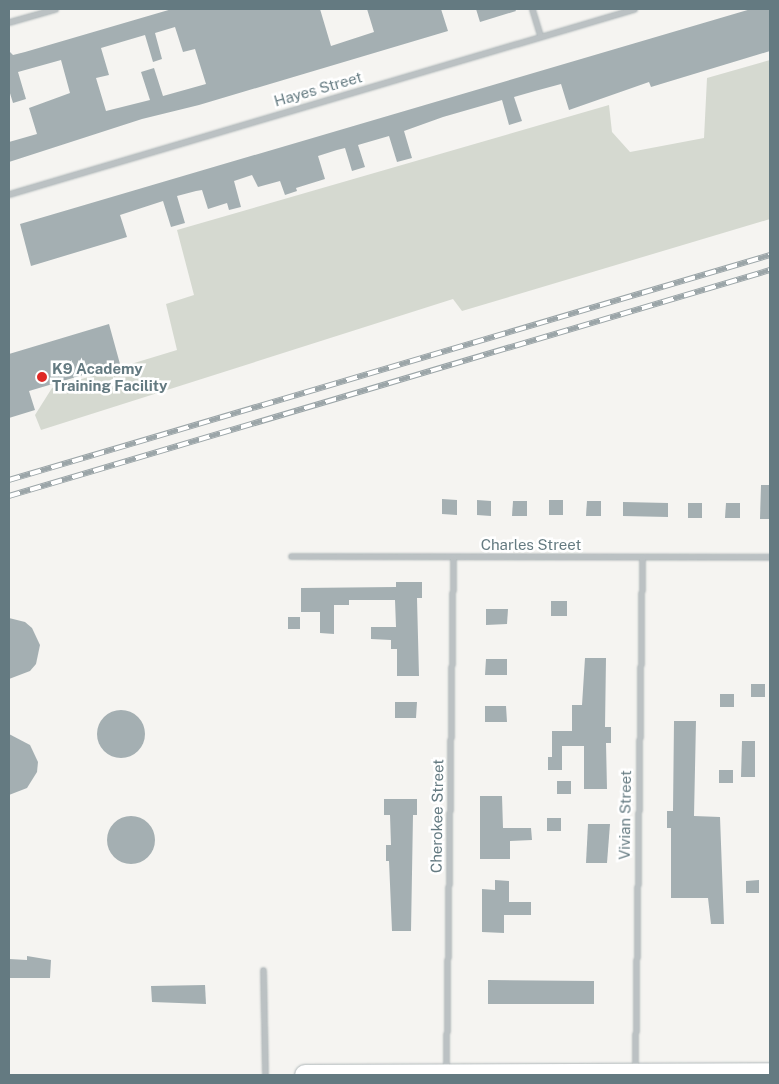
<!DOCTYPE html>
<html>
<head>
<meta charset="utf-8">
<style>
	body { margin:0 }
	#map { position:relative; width:779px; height:1084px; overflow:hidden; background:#f5f4f1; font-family:"Public Sans",sans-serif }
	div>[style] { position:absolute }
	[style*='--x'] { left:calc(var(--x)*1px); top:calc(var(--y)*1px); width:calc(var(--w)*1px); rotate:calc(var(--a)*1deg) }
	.green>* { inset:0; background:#d5d9d0 }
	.building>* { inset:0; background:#a4afb2 }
	.round { border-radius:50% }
	.roads { filter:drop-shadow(0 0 1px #aeb6b8) drop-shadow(0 0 1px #aeb6b8) }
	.minor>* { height:5px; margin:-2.5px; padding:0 2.5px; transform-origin:2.5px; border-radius:2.5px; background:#bbc1c3 }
	.secondary>* { height:20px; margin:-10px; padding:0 10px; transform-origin:10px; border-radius:10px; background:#fff }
	.rail>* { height:5.5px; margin-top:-2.75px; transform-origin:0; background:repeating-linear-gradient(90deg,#fff 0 11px,#9ba5a8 0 22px); box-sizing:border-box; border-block:1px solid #9ba5a8 }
	.dots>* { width:14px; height:14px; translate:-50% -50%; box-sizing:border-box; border:2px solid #fff; border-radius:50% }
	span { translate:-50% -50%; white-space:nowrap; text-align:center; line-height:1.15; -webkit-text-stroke:5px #fff; paint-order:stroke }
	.street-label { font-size:15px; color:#647a81 }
	.poi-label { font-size:15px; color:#647a81; font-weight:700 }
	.left { translate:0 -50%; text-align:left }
	.frame { position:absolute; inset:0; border:10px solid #647a81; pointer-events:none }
</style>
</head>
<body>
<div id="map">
	<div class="green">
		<i style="clip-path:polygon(770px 60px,770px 219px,462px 311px,453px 299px,41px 430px,35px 415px,52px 388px,177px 350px,166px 304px,194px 295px,177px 230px,609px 105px,612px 132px,630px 152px,704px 138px,707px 78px)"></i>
	</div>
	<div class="building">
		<i style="clip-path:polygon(evenodd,172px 9px,320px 9px,331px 46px,374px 32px,367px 9px,441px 9px,448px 31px,199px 105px,142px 119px,9px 162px,9px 142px,37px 134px,29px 108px,70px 93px,61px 60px,18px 72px,26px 99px,13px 103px,9px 90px,9px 51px,13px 55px,25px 52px,172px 9px,175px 27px,183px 52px,195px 49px,206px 84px,163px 96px,154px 68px,141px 72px,150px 100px,106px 111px,96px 78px,109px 75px,101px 48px,145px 35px,153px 62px,162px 59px,155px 33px,175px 27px)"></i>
		<i style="clip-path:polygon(476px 9px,515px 9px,516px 11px,480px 22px)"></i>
		<i style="clip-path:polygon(751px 9px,770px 9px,770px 51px,651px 87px,649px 82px,569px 110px,561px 84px,535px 91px,514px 97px,522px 121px,509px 125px,502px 100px,443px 117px,404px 131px,412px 158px,397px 162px,389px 136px,358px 145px,365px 167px,352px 171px,345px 148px,337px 150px,318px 156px,325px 179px,296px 188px,297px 191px,285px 195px,280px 181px,258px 187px,252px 175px,234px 181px,241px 207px,229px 210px,227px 203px,208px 209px,202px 190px,196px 191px,177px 196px,185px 223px,171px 227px,163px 201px,120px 215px,127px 237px,31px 266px,20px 224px)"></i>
		<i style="clip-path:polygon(109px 324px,120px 364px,29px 391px,35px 410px,9px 418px,9px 354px)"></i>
		<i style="clip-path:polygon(761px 485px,770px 485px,770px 519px,760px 519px)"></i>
		<i style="clip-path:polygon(442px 499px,457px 500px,457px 515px,442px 514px)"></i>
		<i style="clip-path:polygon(477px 500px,491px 501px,491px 516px,477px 515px)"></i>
		<i style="clip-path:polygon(549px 500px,563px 500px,563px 515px,549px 515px)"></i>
		<i style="clip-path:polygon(513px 501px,527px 501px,527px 516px,512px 516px)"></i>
		<i style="clip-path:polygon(587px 501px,601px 501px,601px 516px,586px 516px)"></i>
		<i style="clip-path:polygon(623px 502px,668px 503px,668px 517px,623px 516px)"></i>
		<i style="clip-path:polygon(688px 503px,702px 503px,702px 518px,688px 518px)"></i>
		<i style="clip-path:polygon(726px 503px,740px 503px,740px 518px,725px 518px)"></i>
		<i style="clip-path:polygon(396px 582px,422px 582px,422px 598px,417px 598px,419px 676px,397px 676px,397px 649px,391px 649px,391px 640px,371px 639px,371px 627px,396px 627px,395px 600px,349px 600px,349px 605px,334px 605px,334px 634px,320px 633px,320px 612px,301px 612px,301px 588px,396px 587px)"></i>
		<i style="clip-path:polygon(551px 601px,567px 601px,567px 616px,551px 616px)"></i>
		<i style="clip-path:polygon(486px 609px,508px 609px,507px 624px,486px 625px)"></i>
		<i style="clip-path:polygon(288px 617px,300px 617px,300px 629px,288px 629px)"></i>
		<i style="clip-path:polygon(9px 618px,25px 622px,32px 628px,40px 645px,36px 664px,30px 671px,9px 679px)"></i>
		<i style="clip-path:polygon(585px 658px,606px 658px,605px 727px,611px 727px,611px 743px,606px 743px,607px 789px,584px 789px,584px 746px,562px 746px,562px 770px,548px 770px,548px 757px,552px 757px,552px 731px,572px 731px,572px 705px,582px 705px)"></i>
		<i style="clip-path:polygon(486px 659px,507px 659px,507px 675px,485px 675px)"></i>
		<i style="clip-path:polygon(751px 684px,765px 684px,765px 697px,751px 697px)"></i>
		<i style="clip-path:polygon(720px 694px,734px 694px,734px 707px,720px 707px)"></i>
		<i style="clip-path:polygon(395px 702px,417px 702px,416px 718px,395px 718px)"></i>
		<i style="clip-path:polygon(485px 706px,506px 706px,507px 722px,485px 722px)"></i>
		<i class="round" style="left:97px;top:710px;width:48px;height:48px"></i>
		<i style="clip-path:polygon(674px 721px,696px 721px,694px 816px,720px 817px,724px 924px,711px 924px,708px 898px,671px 898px,671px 828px,667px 828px,667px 811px,673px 811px)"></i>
		<i style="clip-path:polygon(9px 734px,30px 745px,38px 762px,37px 772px,27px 788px,9px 795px)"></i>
		<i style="clip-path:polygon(742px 741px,755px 741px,755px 777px,741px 777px)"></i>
		<i style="clip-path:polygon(719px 770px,733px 770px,733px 783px,719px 783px)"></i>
		<i style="clip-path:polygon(557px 781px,571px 781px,571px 794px,557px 794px)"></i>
		<i style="clip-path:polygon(480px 796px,502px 796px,503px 828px,531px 828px,532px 840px,510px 841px,510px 859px,480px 859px)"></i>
		<i style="clip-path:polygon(384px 799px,417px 799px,417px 815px,413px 815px,411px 931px,392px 931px,389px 861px,386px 861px,386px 845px,391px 845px,390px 815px,384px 815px)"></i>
		<i class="round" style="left:107px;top:816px;width:48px;height:48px"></i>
		<i style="clip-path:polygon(547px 818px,561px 818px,561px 831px,547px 831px)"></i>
		<i style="clip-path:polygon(588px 824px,610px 824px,607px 863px,586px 863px)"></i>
		<i style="clip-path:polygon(495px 880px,509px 881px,509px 902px,531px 902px,531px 915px,504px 915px,504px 933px,482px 932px,482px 889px,495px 890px)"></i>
		<i style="clip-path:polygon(759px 880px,759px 893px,746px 893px,746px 881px)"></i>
		<i style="clip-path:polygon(27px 956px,51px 960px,50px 978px,9px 978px,9px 959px,27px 960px)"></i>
		<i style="clip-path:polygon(488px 980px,594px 981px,594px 1004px,488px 1004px)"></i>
		<i style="clip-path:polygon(205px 985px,206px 1004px,152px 1002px,151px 986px)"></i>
	</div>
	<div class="roads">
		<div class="minor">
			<i style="--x:532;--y:9;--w:28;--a:73"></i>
			<i style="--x:9;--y:22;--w:48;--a:-15.8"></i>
			<i style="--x:9;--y:194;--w:652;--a:-16.49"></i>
			<i style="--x:291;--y:556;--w:479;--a:0.1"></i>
			<i style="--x:263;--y:970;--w:105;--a:88.9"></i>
			<i style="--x:446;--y:1070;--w:513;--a:-89.22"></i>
			<i style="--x:635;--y:1070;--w:513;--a:-89.22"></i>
		</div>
		<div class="secondary">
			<i style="--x:305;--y:1075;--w:465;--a:-0.2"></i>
		</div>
	</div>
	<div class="rail">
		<i style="--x:9;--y:480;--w:794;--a:-16.47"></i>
		<i style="--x:9;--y:496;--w:794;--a:-16.54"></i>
	</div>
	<div class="dots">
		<i style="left:42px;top:377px;background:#df2926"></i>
	</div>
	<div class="street-label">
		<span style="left:318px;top:89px;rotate:-16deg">Hayes Street</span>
		<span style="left:531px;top:545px">Charles Street</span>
		<span style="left:625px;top:815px;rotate:-89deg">Vivian Street</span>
		<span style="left:437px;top:816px;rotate:-89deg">Cherokee Street</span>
	</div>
	<div class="poi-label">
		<span class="left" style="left:52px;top:377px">K9 Academy<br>Training Facility</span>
	</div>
	<div class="frame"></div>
</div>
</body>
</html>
